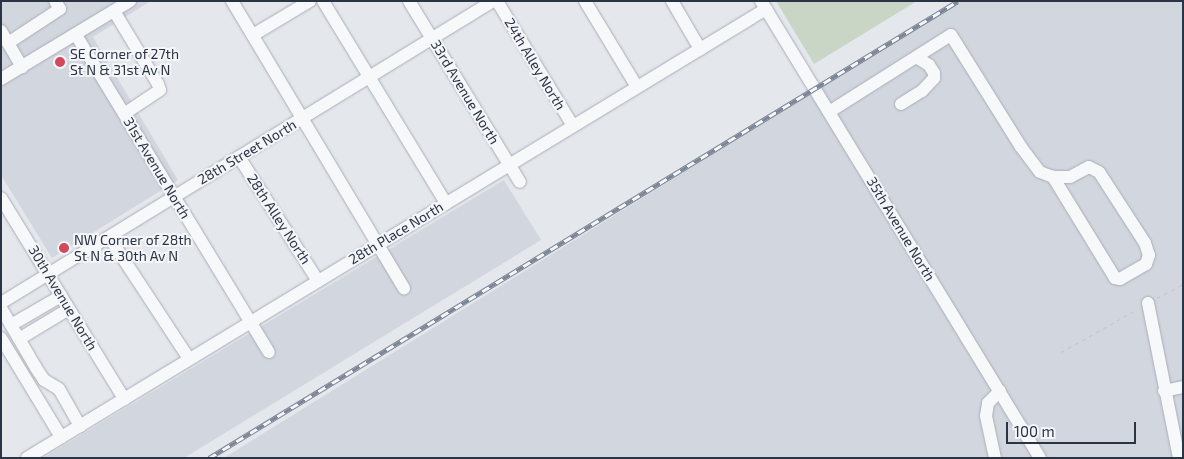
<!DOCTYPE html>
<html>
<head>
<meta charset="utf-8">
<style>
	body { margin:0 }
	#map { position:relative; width:1184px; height:459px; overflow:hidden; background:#e4e7ec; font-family:"Exo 2",sans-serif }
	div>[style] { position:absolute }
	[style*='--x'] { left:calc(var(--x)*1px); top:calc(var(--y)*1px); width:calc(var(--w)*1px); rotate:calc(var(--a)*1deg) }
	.built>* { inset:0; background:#d2d6de }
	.green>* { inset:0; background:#c9d6c5 }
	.path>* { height:1px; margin-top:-0.5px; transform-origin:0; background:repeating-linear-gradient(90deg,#c2c5cb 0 4px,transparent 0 8px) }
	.roads { filter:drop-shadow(0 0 1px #a9aeb7) drop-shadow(0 0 1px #a9aeb7) }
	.minor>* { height:12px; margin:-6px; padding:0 6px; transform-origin:6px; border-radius:6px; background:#f7f8fa }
	.rail>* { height:4.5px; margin-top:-2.25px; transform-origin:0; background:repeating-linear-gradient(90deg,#f4f6f9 0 8px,#7d8696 0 16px); box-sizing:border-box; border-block:1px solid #7d8696 }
	.dots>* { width:14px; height:14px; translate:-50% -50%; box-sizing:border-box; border:2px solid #f4f6f9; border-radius:50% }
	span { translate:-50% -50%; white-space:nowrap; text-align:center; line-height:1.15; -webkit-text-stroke:4px #f4f6f9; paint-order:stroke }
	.poi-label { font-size:14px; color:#2b3445 }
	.left { translate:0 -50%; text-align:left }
	.street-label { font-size:14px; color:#2b3445 }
	.frame { position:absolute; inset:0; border:2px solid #2b3445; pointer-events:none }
	.scale { position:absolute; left:1006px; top:422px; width:130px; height:22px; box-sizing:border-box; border:2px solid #2b3445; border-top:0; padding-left:6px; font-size:15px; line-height:18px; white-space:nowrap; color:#2b3445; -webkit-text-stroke:4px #f4f6f9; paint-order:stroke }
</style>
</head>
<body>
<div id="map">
	<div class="built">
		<i style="clip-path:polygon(1px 1px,151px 1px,93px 37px,178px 180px,52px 258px,1px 175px)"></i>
		<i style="clip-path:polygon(959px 1px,1183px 1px,1183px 458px,224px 458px)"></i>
		<i style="clip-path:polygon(504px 180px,541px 240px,184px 458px,43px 458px)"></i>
	</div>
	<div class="green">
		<i style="clip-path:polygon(776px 1px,917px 1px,814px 64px)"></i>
	</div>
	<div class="path">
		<i style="--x:1157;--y:298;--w:30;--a:-28"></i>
		<i style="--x:1061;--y:352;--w:88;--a:-29.2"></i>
	</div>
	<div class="roads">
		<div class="minor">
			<i style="--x:232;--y:1;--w:335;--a:59.1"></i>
			<i style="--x:323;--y:1;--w:237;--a:58.7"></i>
			<i style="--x:409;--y:1;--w:212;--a:58.5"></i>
			<i style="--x:497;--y:1;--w:146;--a:58.7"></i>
			<i style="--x:585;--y:1;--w:100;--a:58.8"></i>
			<i style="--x:672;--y:1;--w:56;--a:59.7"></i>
			<i style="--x:761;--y:1;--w:535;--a:58.6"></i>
			<i style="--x:114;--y:11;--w:85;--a:58.9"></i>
			<i style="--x:158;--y:84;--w:6;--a:72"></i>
			<i style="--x:160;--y:90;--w:43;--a:146.3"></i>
			<i style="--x:1;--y:31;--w:42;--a:59.7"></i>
			<i style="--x:76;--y:35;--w:371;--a:58.7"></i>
			<i style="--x:253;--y:35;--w:66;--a:-30.8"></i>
			<i style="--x:8;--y:43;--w:62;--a:-33.2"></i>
			<i style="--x:60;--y:9;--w:9;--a:-122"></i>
			<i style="--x:1;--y:79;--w:151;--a:-31.2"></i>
			<i style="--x:901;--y:104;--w:25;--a:-32"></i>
			<i style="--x:922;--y:91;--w:18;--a:-47"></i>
			<i style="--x:934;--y:78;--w:5;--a:-90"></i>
			<i style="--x:934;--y:73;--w:9;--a:-122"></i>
			<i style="--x:929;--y:65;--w:15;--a:-148"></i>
			<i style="--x:829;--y:112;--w:144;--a:-32.3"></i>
			<i style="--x:951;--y:35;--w:132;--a:58"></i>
			<i style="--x:1021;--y:147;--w:31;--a:53"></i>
			<i style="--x:1040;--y:172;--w:14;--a:21"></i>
			<i style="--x:1053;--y:177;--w:17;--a:0"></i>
			<i style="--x:1070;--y:177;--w:21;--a:-28"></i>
			<i style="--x:1089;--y:167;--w:11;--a:27"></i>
			<i style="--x:1099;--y:172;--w:85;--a:57.1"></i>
			<i style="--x:1145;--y:243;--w:13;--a:72"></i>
			<i style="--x:1149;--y:255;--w:9;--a:108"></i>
			<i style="--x:1146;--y:264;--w:30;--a:150"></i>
			<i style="--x:1120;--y:279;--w:5;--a:-169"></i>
			<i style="--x:1115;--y:278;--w:119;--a:-121.5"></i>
			<i style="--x:239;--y:157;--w:147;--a:57.5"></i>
			<i style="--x:1;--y:198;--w:236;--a:58.5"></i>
			<i style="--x:109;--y:237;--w:146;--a:56.7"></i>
			<i style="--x:1;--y:303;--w:577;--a:-31.54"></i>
			<i style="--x:1148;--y:303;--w:158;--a:78.7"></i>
			<i style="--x:1;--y:308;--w:69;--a:59.7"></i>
			<i style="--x:36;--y:368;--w:14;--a:56"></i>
			<i style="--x:44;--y:380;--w:17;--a:31"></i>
			<i style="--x:59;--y:389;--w:43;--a:60.4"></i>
			<i style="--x:11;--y:325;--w:58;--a:-30.1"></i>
			<i style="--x:1;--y:338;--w:116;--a:58.8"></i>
			<i style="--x:19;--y:339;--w:58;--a:-31"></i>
			<i style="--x:1164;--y:391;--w:19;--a:-12"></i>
			<i style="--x:27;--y:458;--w:865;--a:-31.28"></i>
			<i style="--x:995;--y:458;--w:43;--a:-102.1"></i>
			<i style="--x:986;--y:416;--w:13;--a:-81"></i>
			<i style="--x:988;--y:403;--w:17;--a:-45"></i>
		</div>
	</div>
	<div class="rail">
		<i style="--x:209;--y:458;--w:877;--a:-31.39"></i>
	</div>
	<div class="dots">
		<i style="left:60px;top:62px;background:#d1495b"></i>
		<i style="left:64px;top:248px;background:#d1495b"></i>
	</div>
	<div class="poi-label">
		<span class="left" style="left:70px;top:62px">SE Corner of 27th<br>St N &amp; 31st Av N</span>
		<span class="left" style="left:74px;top:248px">NW Corner of 28th<br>St N &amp; 30th Av N</span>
	</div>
	<div class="street-label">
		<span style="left:535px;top:64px;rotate:59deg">24th Alley North</span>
		<span style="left:465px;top:92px;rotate:59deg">33rd Avenue North</span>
		<span style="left:247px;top:152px;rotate:-31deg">28th Street North</span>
		<span style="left:157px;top:168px;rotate:59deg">31st Avenue North</span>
		<span style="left:279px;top:219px;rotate:57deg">28th Alley North</span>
		<span style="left:901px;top:229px;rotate:59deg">35th Avenue North</span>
		<span style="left:396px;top:233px;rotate:-31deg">28th Place North</span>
		<span style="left:63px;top:298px;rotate:59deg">30th Avenue North</span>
	</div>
	<div class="frame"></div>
	<div class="scale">100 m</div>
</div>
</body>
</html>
